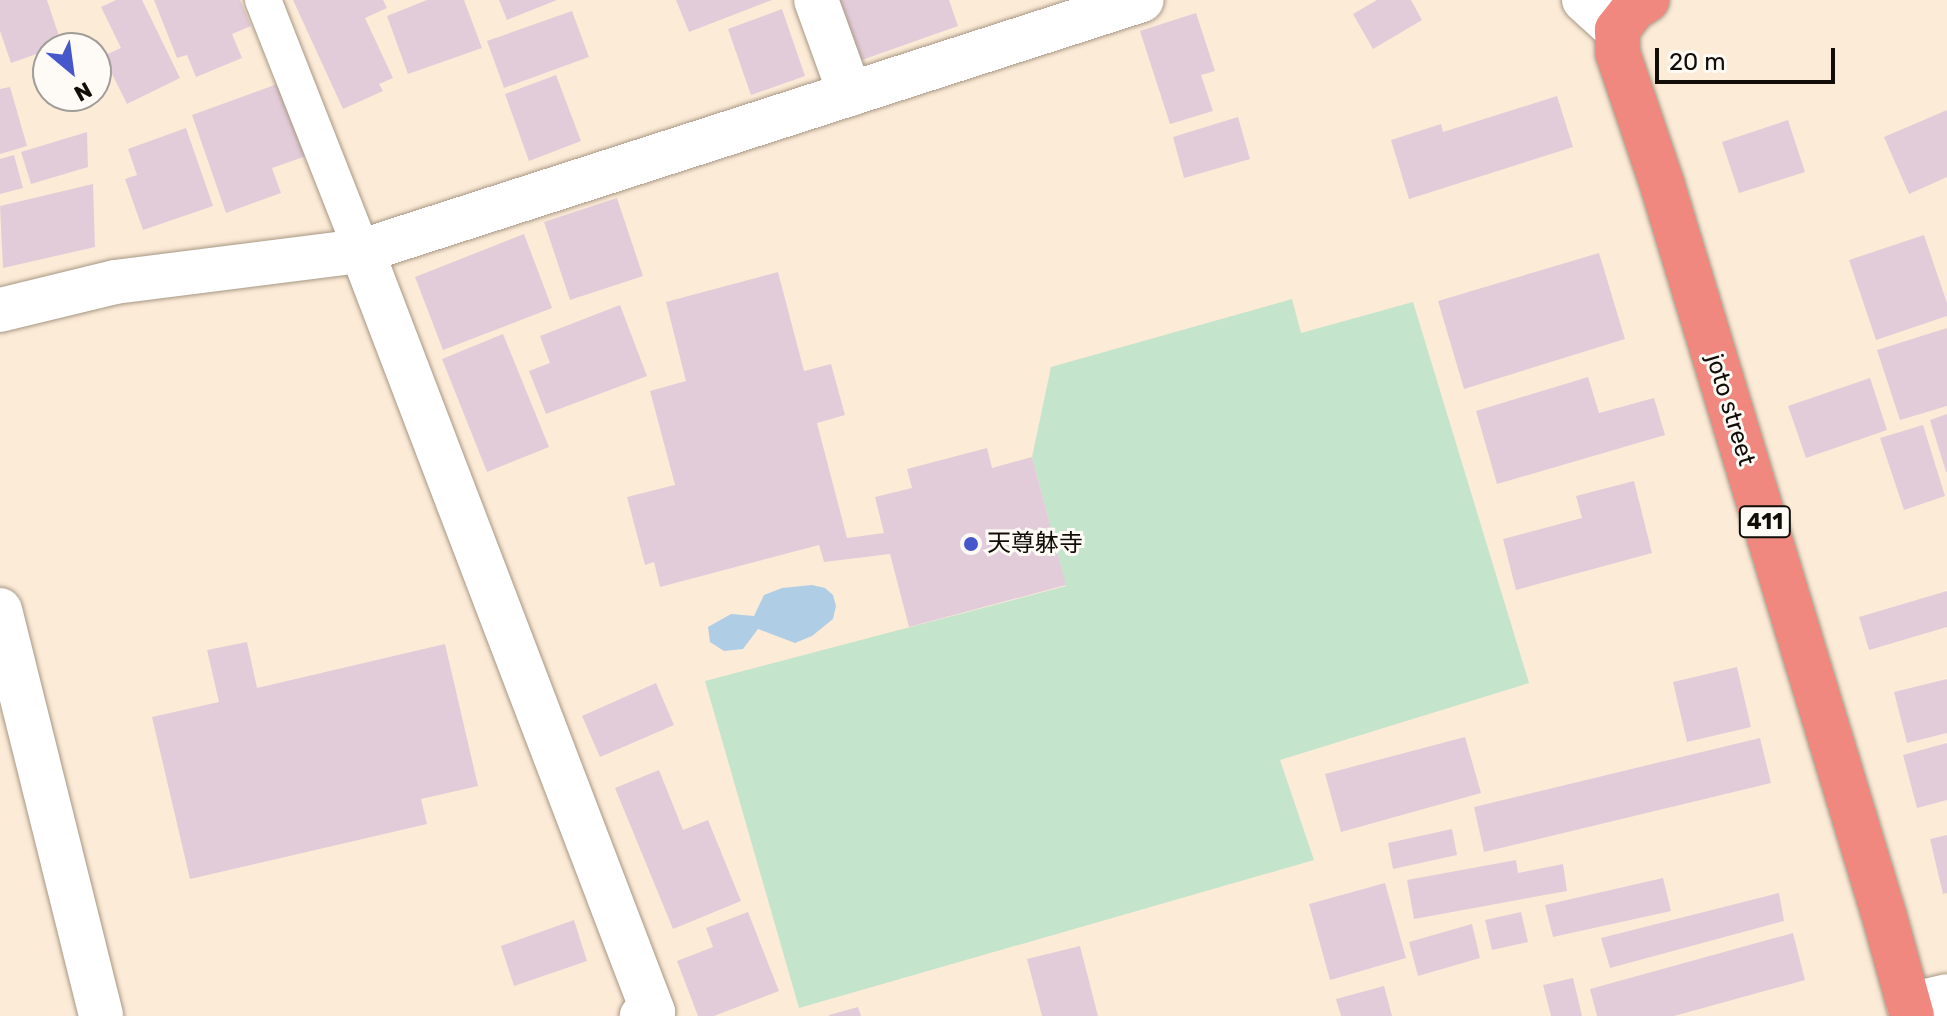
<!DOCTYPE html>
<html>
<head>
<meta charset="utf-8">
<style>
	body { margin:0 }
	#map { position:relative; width:1947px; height:1016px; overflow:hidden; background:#fcebd7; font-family:Rubik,"Noto Sans JP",sans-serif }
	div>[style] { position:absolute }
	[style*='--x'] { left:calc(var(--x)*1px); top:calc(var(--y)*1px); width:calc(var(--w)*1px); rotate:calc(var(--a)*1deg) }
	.green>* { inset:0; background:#c5e4cc }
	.water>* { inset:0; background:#b0cde6 }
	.building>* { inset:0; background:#e3ccda }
	.roads { filter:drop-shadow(0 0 2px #a69784) drop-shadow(0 0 2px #a69784) }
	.service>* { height:36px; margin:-18px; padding:0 18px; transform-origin:18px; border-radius:18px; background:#fff }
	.minor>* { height:44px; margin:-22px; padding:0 22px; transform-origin:22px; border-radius:22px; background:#fff }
	.tertiary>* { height:44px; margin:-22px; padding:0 22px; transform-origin:22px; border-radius:22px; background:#fff }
	.trunk>* { height:44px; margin:-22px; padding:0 22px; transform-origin:22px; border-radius:22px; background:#f08880 }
	.dots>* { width:22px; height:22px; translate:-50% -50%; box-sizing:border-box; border:4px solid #fefbf7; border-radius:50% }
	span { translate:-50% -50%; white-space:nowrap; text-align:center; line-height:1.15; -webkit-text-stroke:6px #fefbf7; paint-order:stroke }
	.shield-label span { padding:2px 6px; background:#fefbf7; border:2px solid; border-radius:6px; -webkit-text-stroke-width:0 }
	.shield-label { font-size:22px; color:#120d07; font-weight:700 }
	.street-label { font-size:24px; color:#120d07 }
	.poi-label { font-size:24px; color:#120d07 }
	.left { translate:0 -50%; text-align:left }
	.north { position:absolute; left:32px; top:32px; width:80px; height:80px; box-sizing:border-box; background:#fefbf7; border:2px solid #a09c97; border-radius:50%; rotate:151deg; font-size:22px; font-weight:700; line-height:32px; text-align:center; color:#120d07 }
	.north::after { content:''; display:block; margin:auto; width:28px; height:36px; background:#4657cc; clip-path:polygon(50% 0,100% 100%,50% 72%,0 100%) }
	.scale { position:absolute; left:1655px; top:48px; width:180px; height:36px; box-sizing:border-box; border:4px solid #120d07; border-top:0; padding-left:10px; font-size:24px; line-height:28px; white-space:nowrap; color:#120d07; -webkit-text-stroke:6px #fefbf7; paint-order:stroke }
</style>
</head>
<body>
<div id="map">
	<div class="green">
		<i style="clip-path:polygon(1292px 299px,1301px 333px,1413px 302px,1529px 683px,1280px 760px,1314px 860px,799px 1008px,705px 681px,1066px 586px,1032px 457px,1051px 367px)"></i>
	</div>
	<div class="water">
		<i style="clip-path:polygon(812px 585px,825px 588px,833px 595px,836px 606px,833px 619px,812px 636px,795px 643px,758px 629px,743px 649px,724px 651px,710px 642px,708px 627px,731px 614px,754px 616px,764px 595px,782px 588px)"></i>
	</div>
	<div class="building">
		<i style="clip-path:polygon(0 0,47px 0,62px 45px,11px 63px,0 31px)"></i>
		<i style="clip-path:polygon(116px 0,142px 0,180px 78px,127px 104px,103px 56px,121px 48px,101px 7px)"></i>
		<i style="clip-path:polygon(154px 0,240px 0,251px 26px,232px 34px,242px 58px,196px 77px,187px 55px,177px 58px)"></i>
		<i style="clip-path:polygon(293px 0,383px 0,387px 8px,365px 18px,393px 78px,379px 84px,383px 91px,343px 109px)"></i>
		<i style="clip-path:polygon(464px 0,482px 48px,408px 74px,387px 16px,427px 0)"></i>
		<i style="clip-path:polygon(499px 0,557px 0,507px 20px)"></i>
		<i style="clip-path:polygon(676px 0,772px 0,689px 32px)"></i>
		<i style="clip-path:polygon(838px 0,949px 0,958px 26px,859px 61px)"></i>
		<i style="clip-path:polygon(1377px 0,1411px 0,1422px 20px,1373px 49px,1353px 14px)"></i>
		<i style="clip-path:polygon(782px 9px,805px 76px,751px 95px,728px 29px)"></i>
		<i style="clip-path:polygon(572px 11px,589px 57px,504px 88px,487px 41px)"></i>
		<i style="clip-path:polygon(1196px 13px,1215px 71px,1201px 75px,1213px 111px,1170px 124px,1140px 31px)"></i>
		<i style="clip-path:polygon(556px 75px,581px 141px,529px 161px,505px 94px)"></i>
		<i style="clip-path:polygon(280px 83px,306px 156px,272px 168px,281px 193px,226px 213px,192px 115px)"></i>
		<i style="clip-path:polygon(10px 87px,27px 146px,0 154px,0 89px)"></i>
		<i style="clip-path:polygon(1557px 96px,1573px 147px,1409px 199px,1391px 140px,1441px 124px,1443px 132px)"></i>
		<i style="clip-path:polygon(1947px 110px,1947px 177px,1909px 194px,1884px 137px)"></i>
		<i style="clip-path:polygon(1238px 117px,1250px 159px,1184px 178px,1173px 137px)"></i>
		<i style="clip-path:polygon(1788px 120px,1805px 172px,1739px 193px,1722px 142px)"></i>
		<i style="clip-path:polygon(186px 128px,213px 206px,143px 230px,125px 179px,137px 175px,128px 149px)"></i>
		<i style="clip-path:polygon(87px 132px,88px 167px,31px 184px,21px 152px)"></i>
		<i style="clip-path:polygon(14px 155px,23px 188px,0 194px,0 159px)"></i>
		<i style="clip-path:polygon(93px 184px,95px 247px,3px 268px,0 206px)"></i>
		<i style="clip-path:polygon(617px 198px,643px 276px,570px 300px,544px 222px)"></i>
		<i style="clip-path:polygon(524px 234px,552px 308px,443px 350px,415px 277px)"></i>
		<i style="clip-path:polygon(1924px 235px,1947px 303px,1947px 316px,1876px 340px,1849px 260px)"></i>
		<i style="clip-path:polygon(1599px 253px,1625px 339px,1464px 389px,1438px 301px)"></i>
		<i style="clip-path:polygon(778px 272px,804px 371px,831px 364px,845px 415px,817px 423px,847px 538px,884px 533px,875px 497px,912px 488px,907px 469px,987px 448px,992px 468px,1032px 457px,1066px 585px,909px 627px,890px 554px,824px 562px,819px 545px,660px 587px,654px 562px,645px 565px,627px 497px,675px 485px,650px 391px,686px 381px,666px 302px)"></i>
		<i style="clip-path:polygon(620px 305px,647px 376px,546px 414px,529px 371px,550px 363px,540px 336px)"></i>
		<i style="clip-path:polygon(1947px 328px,1947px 406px,1900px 420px,1877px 350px)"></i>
		<i style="clip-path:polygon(503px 334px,549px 447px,487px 472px,442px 359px)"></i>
		<i style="clip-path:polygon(1588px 377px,1599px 413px,1654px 398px,1665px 435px,1497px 484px,1476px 411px)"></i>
		<i style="clip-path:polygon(1870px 378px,1887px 430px,1806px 458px,1788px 406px)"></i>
		<i style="clip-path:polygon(1947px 414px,1947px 472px,1946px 472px,1930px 420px)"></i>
		<i style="clip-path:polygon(1923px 425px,1945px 496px,1904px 510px,1880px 438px)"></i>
		<i style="clip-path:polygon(1634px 481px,1652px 553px,1516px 590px,1503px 539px,1582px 518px,1576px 496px)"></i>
		<i style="clip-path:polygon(1947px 591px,1947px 627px,1869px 650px,1859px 617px)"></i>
		<i style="clip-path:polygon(247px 642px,257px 688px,445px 644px,478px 786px,421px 799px,427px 824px,190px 879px,152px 717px,219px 702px,207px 650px)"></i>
		<i style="clip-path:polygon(1737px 667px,1751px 727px,1687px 742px,1673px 682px)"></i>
		<i style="clip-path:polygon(1947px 679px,1947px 733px,1907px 743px,1894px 692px)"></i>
		<i style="clip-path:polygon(656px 683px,674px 725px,600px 757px,582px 716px)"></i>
		<i style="clip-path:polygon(1465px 737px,1481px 793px,1341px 832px,1325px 774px)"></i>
		<i style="clip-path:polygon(1760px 738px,1771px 783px,1484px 852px,1474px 807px)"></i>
		<i style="clip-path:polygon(1947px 743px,1947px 800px,1917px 808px,1903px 755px)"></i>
		<i style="clip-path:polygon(659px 770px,683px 830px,708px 820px,741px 901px,673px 929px,615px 788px)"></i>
		<i style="clip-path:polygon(1452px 829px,1457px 855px,1393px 869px,1388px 843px)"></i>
		<i style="clip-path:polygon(1947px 835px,1947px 893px,1943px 894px,1930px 839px)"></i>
		<i style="clip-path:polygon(1516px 860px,1518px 873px,1563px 864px,1567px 891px,1414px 919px,1407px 880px)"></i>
		<i style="clip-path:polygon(1663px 878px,1671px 911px,1553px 937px,1545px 905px)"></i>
		<i style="clip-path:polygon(1385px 883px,1406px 958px,1330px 980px,1309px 904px)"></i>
		<i style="clip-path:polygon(1779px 893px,1784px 921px,1610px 968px,1601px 938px)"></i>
		<i style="clip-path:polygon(748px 912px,779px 991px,714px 1016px,698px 1016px,677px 961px,713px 947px,706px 928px)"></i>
		<i style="clip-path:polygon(1521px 912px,1528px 942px,1492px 950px,1485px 920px)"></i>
		<i style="clip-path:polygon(574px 920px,587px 961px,514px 986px,501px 946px)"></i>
		<i style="clip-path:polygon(1472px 924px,1480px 958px,1418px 976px,1409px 942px)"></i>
		<i style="clip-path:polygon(1793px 933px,1805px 980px,1674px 1016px,1597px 1016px,1590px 989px)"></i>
		<i style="clip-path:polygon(1080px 946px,1098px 1016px,1042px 1016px,1027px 959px)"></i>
		<i style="clip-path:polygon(1573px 978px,1582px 1016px,1551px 1016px,1543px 985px)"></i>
		<i style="clip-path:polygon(1384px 986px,1392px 1016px,1341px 1016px,1336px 999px)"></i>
		<i style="clip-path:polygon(858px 1007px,861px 1016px,829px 1016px,829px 1015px)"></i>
	</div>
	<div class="roads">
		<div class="service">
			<i style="--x:263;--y:0;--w:270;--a:68.5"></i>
		</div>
		<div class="minor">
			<i style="--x:816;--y:0;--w:100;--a:70.1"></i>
			<i style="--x:1584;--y:0;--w:45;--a:42.3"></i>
			<i style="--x:362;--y:251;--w:815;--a:69.07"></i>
			<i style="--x:653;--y:1012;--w:12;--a:160"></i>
			<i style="--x:0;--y:310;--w:118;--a:-13.7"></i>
			<i style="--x:115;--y:282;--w:249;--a:-7.2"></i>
			<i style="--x:362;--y:251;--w:819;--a:-17.84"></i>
			<i style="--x:0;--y:610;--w:418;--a:76"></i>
		</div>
		<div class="tertiary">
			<i style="--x:1909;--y:1005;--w:39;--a:-13"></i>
		</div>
		<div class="trunk">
			<i style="--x:1647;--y:0;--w:15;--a:148"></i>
			<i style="--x:1634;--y:8;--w:28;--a:128"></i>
			<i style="--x:1617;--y:30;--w:24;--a:88"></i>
			<i style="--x:1618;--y:54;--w:137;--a:71.3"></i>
			<i style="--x:1662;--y:184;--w:764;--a:73.11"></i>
			<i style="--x:1884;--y:915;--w:105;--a:74.5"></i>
		</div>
	</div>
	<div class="dots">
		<i style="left:971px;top:544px;background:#4657cc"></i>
	</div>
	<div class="shield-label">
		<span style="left:1765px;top:522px">411</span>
	</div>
	<div class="street-label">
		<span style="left:1730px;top:410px;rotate:73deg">joto street</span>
	</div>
	<div class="poi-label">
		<span class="left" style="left:987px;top:544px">天尊躰寺</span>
	</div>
	<div class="north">N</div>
	<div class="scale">20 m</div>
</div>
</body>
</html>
